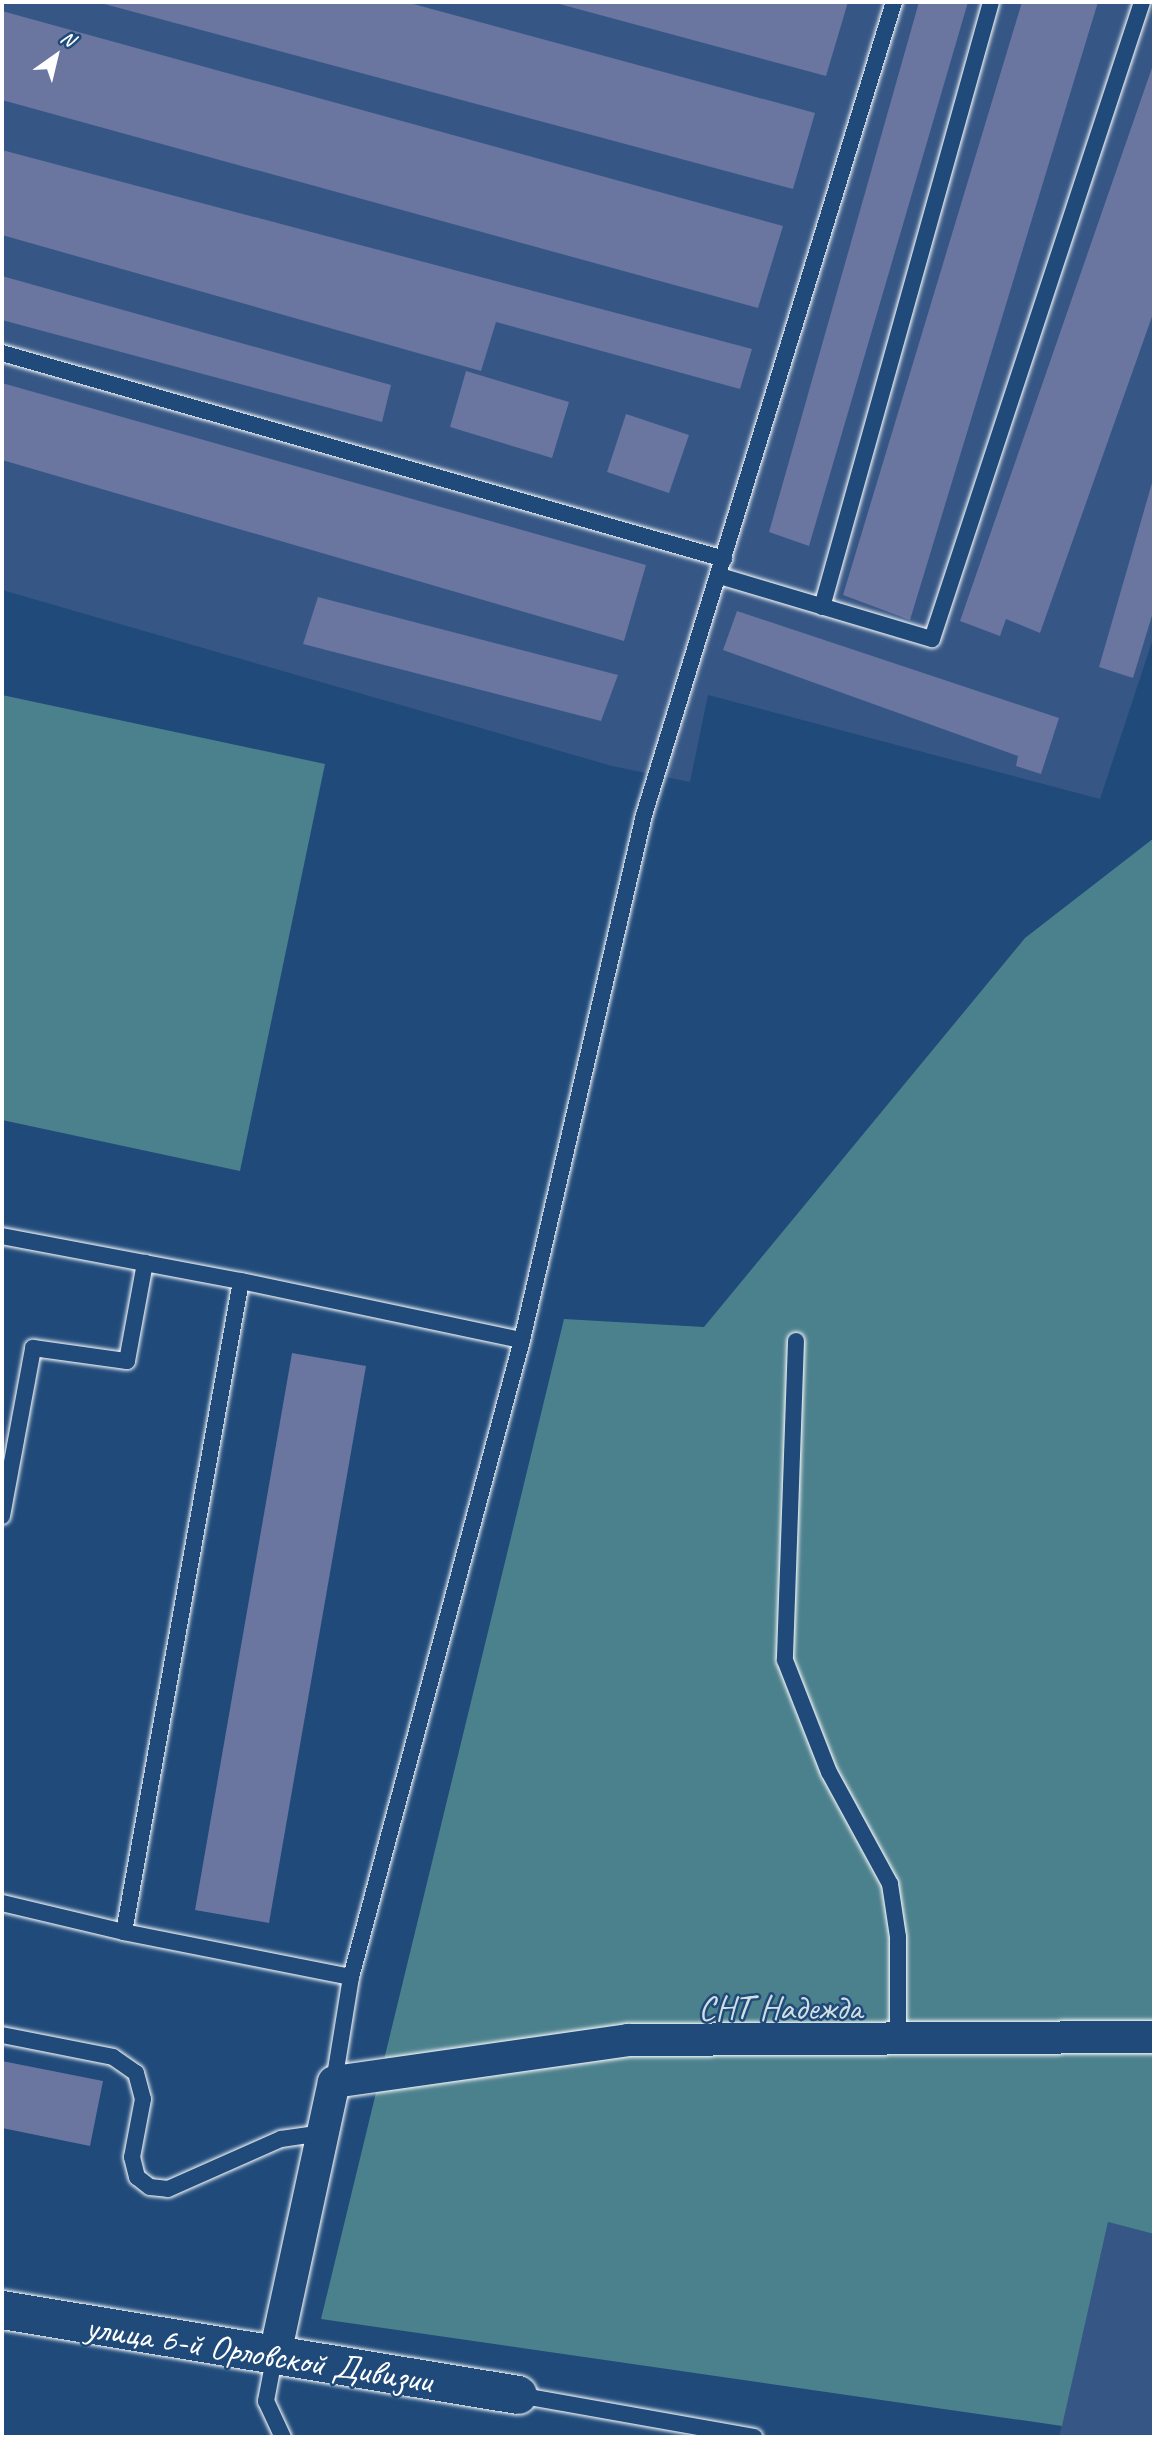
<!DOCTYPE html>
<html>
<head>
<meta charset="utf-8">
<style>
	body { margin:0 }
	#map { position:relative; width:1156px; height:2439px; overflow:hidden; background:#1f4a7a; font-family:Caveat,sans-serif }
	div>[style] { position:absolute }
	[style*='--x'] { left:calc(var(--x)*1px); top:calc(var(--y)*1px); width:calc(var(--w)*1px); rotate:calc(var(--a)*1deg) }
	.built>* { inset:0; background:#365785 }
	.green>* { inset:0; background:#4b808d }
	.building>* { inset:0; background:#6a75a0 }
	.roads { filter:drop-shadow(0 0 2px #fff) drop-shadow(0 0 2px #fff) }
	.service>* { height:16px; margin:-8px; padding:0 8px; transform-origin:8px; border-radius:8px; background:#1f4a7a }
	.minor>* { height:32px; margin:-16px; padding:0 16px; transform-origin:16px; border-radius:16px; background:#1f4a7a }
	.tertiary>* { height:38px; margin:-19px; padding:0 19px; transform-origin:19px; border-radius:19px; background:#1f4a7a }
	span { translate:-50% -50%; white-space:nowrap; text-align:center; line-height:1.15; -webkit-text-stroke:5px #1f4a7a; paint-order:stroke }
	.park-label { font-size:35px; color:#d2dfe2 }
	.street-label { font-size:35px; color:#fff }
	.frame { position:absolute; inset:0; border:4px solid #fff; pointer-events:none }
	.north { position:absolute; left:21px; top:21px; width:70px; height:70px; -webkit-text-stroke:5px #1f4a7a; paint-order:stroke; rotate:34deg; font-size:19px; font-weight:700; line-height:28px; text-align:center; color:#fff }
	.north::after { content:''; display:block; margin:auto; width:24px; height:32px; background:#fff; clip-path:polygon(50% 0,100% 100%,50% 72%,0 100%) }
</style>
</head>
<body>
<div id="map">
	<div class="built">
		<i style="clip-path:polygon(2px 2px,1154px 2px,1154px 636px,1100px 799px,708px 695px,690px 782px,612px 766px,2px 590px)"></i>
		<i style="clip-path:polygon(1108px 2222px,1154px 2234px,1154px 2437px,1059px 2437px)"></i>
	</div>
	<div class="green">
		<i style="clip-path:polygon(2px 695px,325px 764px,240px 1171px,2px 1120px)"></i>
		<i style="clip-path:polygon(1154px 838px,1154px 2234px,1108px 2222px,1062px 2426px,321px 2319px,564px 1319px,704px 1327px,1025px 938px)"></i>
	</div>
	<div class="building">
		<i style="clip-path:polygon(97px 2px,406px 2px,815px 113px,793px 189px)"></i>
		<i style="clip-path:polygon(552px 2px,848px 2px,826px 76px)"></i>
		<i style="clip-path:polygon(919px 2px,968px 2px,809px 546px,769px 532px)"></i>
		<i style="clip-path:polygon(1022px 2px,1098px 2px,910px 620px,843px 595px)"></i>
		<i style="clip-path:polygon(2px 11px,783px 226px,758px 308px,2px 100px)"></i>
		<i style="clip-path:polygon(1154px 62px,1154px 311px,1040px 633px,1006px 619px,1000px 636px,960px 621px)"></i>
		<i style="clip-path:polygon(2px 150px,752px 349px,740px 389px,496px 322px,481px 371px,2px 235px)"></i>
		<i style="clip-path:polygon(2px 276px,391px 385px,382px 422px,2px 320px)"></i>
		<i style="clip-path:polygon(466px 371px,569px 402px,552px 458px,450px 427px)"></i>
		<i style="clip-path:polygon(2px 383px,646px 565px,624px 641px,2px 460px)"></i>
		<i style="clip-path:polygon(626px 414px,689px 435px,669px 493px,607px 472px)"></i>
		<i style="clip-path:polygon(1154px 476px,1154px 609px,1133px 678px,1099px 667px)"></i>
		<i style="clip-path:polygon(318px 597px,618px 675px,601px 721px,303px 644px)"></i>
		<i style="clip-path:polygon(737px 611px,1059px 718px,1041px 774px,1016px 766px,1018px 756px,723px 650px)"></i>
		<i style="clip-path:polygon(292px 1353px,366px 1366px,269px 1923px,195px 1910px)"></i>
		<i style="clip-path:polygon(2px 2061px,103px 2081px,90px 2146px,2px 2128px)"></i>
	</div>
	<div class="roads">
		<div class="service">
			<i style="--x:2;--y:353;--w:751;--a:15.92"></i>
			<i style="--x:720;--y:576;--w:221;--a:16.6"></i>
			<i style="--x:932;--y:639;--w:671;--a:-71.75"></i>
			<i style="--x:822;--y:607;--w:628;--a:-74.39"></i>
			<i style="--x:2;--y:1236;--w:243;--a:10.7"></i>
			<i style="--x:796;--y:1341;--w:319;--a:92"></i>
			<i style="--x:785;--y:1660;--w:120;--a:68.6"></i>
			<i style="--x:829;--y:1772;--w:128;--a:61.4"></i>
			<i style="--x:890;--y:1884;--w:54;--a:81.4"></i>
			<i style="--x:898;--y:1937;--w:101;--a:90"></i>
			<i style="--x:2;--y:1516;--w:171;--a:-79.5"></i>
			<i style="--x:33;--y:1348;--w:95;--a:7.9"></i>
			<i style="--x:127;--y:1361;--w:100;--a:-79.6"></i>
			<i style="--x:2;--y:1903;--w:125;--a:13.4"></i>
			<i style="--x:351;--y:1977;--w:231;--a:-168.8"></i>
			<i style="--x:124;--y:1932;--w:661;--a:-79.81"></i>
			<i style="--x:241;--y:1281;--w:287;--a:11.9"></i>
			<i style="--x:2;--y:2035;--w:113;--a:11.2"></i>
			<i style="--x:113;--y:2057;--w:28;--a:35"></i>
			<i style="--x:136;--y:2073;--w:27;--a:75"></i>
			<i style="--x:143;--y:2099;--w:59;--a:100.7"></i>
			<i style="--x:132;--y:2157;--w:21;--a:76"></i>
			<i style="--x:137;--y:2177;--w:16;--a:38"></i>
			<i style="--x:150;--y:2187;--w:18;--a:6"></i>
			<i style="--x:168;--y:2189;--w:124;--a:-23.9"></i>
			<i style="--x:281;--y:2139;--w:41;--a:-8.3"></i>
			<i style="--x:334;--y:2082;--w:106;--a:-80.8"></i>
			<i style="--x:351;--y:1977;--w:660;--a:-74.97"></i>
			<i style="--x:522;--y:1340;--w:539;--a:-76.92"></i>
			<i style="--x:644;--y:815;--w:851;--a:-72.91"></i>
			<i style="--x:274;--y:2359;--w:43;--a:100.8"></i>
			<i style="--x:266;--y:2401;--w:40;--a:65"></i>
			<i style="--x:518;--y:2395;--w:240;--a:10.1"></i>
		</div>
		<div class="minor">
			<i style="--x:274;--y:2359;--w:283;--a:-77.8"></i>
			<i style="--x:334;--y:2082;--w:297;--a:-8.1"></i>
			<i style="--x:628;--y:2040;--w:526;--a:-0.33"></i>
		</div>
		<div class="tertiary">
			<i style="--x:2;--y:2310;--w:523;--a:9.35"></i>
		</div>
	</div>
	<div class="park-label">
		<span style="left:780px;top:2008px">СНТ Надежда</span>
	</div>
	<div class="street-label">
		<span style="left:259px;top:2354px;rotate:9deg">улица 6-й Орловской Дивизии</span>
	</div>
	<div class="frame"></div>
	<div class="north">N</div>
</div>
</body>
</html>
